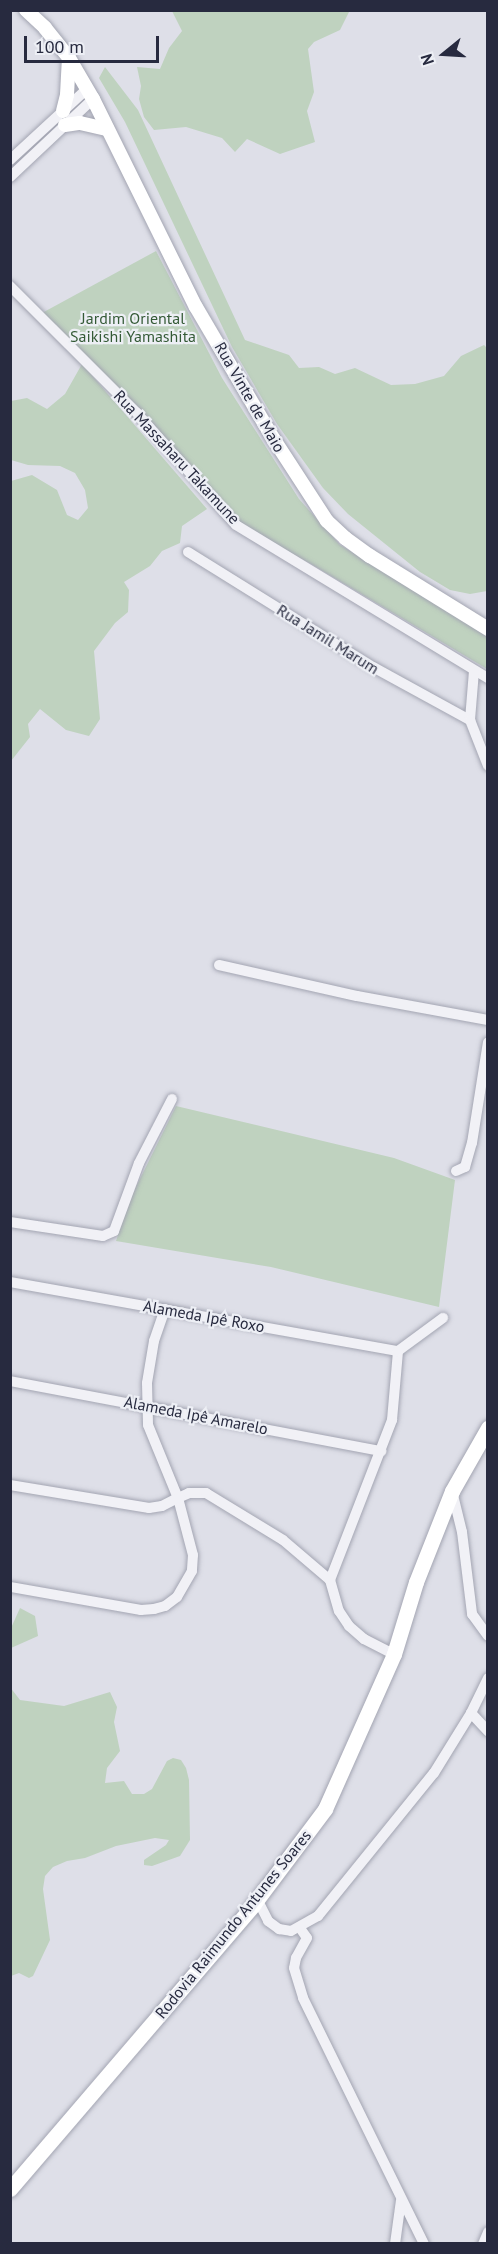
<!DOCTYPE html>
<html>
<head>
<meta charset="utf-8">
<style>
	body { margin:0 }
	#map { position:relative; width:498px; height:2254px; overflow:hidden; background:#dedfe8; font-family:"PT Sans",sans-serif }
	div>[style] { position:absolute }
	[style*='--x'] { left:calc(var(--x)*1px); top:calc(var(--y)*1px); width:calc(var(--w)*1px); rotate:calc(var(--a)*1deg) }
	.green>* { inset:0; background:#bfd2bf }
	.roads { filter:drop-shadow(0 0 2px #a3a5b2) drop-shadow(0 0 2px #a3a5b2) }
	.minor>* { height:10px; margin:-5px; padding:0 5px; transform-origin:5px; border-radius:5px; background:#f1f1f6 }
	.major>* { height:14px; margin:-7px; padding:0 7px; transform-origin:7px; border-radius:7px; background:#fff }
	.highway>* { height:15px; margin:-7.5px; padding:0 7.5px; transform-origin:7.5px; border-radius:7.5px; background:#fff }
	span { translate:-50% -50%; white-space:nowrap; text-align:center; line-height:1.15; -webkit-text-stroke:4.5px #edeff5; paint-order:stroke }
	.park-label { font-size:16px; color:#345a36 }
	.street-label { font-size:16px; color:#272a3f }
	.frame { position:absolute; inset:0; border:12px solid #272a3f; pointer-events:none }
	.north { position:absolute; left:414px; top:24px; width:60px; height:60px; -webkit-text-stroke:4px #edeff5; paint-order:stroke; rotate:252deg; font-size:16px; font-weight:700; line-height:24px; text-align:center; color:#272a3f }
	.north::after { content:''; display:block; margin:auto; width:21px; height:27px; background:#272a3f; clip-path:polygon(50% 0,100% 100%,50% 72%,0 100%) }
	.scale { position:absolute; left:24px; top:36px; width:135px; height:27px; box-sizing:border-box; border:3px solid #272a3f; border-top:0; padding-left:8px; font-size:18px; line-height:21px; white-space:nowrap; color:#272a3f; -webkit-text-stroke:4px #edeff5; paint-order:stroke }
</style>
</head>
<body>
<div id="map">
	<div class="green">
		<i style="clip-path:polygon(172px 11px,354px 11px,349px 12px,340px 30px,314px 42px,308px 49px,314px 92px,307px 111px,315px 142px,280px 154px,247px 139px,235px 152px,222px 138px,186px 127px,154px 130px,144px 117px,139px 99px,141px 86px,137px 67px,160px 69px,169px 48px,182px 31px)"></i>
		<i style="clip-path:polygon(105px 67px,138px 110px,245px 340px,289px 355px,299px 368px,319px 367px,335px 374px,355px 368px,391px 385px,415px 384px,444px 376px,461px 356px,484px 345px,487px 348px,487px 591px,470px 594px,450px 590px,420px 572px,348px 514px,323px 488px,277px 424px,232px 347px,125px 122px,99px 78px)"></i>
		<i style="clip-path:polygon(156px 251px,222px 378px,299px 499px,340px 545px,487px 632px,487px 669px,311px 564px,238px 525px,42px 313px)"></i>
		<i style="clip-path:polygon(82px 364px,207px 509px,182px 526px,180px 543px,162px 551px,150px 566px,124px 582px,129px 590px,128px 612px,115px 623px,94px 651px,100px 719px,89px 736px,66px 730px,40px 709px,28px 724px,30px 737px,11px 761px,11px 481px,32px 475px,57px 490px,67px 515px,78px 520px,88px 508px,85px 490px,75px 473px,60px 466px,28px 465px,11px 460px,11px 401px,27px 398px,47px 409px,65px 394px)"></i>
		<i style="clip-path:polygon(176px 1106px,394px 1158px,455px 1180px,439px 1307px,271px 1267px,116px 1241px,130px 1199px)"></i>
		<i style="clip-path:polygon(20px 1608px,35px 1616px,38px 1636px,11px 1648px,11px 1628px)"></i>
		<i style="clip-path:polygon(10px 1687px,20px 1700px,64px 1706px,110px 1692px,117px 1707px,114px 1722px,120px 1751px,107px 1768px,105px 1783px,124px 1781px,132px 1794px,144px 1794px,152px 1789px,167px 1761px,173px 1758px,181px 1760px,186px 1768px,189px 1780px,190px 1840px,180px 1856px,152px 1866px,144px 1865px,144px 1860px,166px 1845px,169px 1840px,155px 1838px,116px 1846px,85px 1858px,67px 1861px,53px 1867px,45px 1876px,43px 1889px,50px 1940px,33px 1976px,29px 1978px,19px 1973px,11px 1976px)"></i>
	</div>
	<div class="roads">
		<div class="minor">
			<i style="--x:10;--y:160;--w:105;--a:-42.7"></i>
			<i style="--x:10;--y:177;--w:114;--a:-43.2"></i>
			<i style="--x:10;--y:286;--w:180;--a:45"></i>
			<i style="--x:137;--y:413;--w:149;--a:48.5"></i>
			<i style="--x:236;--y:525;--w:295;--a:31.3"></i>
			<i style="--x:188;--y:552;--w:218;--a:31.9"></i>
			<i style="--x:373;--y:667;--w:111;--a:28.7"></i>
			<i style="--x:474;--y:671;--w:49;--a:94.7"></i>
			<i style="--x:470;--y:720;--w:49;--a:68.6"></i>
			<i style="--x:219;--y:965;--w:141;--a:12.7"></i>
			<i style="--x:357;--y:996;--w:133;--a:10.4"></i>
			<i style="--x:456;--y:1171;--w:10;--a:-24"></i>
			<i style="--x:465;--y:1167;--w:25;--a:-74"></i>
			<i style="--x:472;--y:1143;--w:102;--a:-81"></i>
			<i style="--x:10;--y:1222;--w:94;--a:8.6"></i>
			<i style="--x:103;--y:1236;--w:12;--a:-24"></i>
			<i style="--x:114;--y:1231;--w:72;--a:-69.8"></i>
			<i style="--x:139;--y:1163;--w:72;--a:-62.7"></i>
			<i style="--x:10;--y:1282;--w:394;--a:10.1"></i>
			<i style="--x:165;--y:1309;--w:34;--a:109"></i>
			<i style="--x:154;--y:1341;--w:43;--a:99.5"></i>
			<i style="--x:147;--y:1383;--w:42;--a:88.6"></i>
			<i style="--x:148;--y:1425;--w:79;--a:67.7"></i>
			<i style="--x:178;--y:1498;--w:12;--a:-24"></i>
			<i style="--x:189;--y:1493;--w:17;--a:0"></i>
			<i style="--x:206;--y:1493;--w:90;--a:31.4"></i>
			<i style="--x:283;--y:1540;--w:62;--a:40.4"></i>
			<i style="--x:330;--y:1580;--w:32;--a:74"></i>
			<i style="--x:339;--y:1611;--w:18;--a:56"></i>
			<i style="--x:349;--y:1626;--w:20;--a:41"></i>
			<i style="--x:364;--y:1639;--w:34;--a:27"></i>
			<i style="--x:10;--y:1381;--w:378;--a:10.7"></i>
			<i style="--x:10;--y:1485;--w:141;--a:9.4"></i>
			<i style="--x:149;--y:1508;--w:13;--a:-9"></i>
			<i style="--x:162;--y:1506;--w:18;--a:-27"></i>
			<i style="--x:178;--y:1498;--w:59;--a:75.3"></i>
			<i style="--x:193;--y:1555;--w:16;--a:94"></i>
			<i style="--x:192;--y:1571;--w:30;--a:120"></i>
			<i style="--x:177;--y:1597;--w:15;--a:143"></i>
			<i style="--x:165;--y:1606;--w:11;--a:165"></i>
			<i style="--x:154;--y:1609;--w:13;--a:176"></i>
			<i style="--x:141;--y:1610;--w:133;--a:-170"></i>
			<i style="--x:452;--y:1491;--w:42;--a:76.3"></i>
			<i style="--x:462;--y:1532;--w:83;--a:83"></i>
			<i style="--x:472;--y:1614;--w:27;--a:54"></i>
			<i style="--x:330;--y:1580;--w:172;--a:-68.8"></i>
			<i style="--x:392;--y:1420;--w:69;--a:-85"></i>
			<i style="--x:398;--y:1351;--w:56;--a:-36.3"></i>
			<i style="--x:471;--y:1713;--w:25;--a:47"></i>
			<i style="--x:257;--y:1899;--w:25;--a:63"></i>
			<i style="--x:268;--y:1921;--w:14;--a:36"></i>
			<i style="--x:279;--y:1929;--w:12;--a:9"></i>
			<i style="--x:291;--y:1931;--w:31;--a:-29"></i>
			<i style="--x:318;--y:1916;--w:184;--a:-51"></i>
			<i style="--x:434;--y:1773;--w:70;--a:-58.3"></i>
			<i style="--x:471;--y:1713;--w:39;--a:-64"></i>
			<i style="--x:300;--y:1928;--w:12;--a:55"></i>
			<i style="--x:307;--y:1938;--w:23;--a:119"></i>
			<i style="--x:296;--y:1958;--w:10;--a:101"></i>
			<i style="--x:294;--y:1968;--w:31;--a:73"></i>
			<i style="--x:303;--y:1998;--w:274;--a:63.8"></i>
			<i style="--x:395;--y:2244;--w:44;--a:-82.2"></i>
			<i style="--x:483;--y:2244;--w:13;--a:-67"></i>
		</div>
		<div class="major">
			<i style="--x:26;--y:10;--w:26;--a:43"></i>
			<i style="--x:45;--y:28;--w:38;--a:51"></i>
			<i style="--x:69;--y:58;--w:48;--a:59.7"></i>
			<i style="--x:93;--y:99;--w:232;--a:63.7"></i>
			<i style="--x:196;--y:307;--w:152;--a:59.6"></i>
			<i style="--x:273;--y:438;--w:99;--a:57"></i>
			<i style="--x:327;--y:521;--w:25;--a:43"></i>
			<i style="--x:345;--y:538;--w:31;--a:36"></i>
			<i style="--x:370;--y:556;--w:139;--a:31.7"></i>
			<i style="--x:63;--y:111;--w:16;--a:-76"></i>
			<i style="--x:67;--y:95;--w:35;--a:-87"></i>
			<i style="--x:65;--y:125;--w:15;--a:-8"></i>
			<i style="--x:80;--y:123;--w:28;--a:13"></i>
		</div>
		<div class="highway">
			<i style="--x:10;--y:2189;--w:374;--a:-49.4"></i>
			<i style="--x:253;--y:1905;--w:120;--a:-53.1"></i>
			<i style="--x:325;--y:1809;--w:170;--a:-66"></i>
			<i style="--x:394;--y:1654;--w:75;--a:-73"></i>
			<i style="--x:416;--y:1582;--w:98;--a:-68.4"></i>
			<i style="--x:452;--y:1491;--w:73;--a:-60.3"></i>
		</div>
	</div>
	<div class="park-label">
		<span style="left:133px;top:327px">Jardim Oriental<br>Saikishi Yamashita</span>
	</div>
	<div class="street-label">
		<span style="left:250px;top:397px;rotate:60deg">Rua Vinte de Maio</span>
		<span style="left:177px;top:457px;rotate:47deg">Rua Massaharu Takamune</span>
		<span style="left:328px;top:639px;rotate:32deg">Rua Jamil Marum</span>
		<span style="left:204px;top:1316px;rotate:10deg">Alameda Ipê Roxo</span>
		<span style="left:196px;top:1415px;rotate:11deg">Alameda Ipê Amarelo</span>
		<span style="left:233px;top:1924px;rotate:-51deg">Rodovia Raimundo Antunes Soares</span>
	</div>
	<div class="frame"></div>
	<div class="north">N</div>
	<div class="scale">100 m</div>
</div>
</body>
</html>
